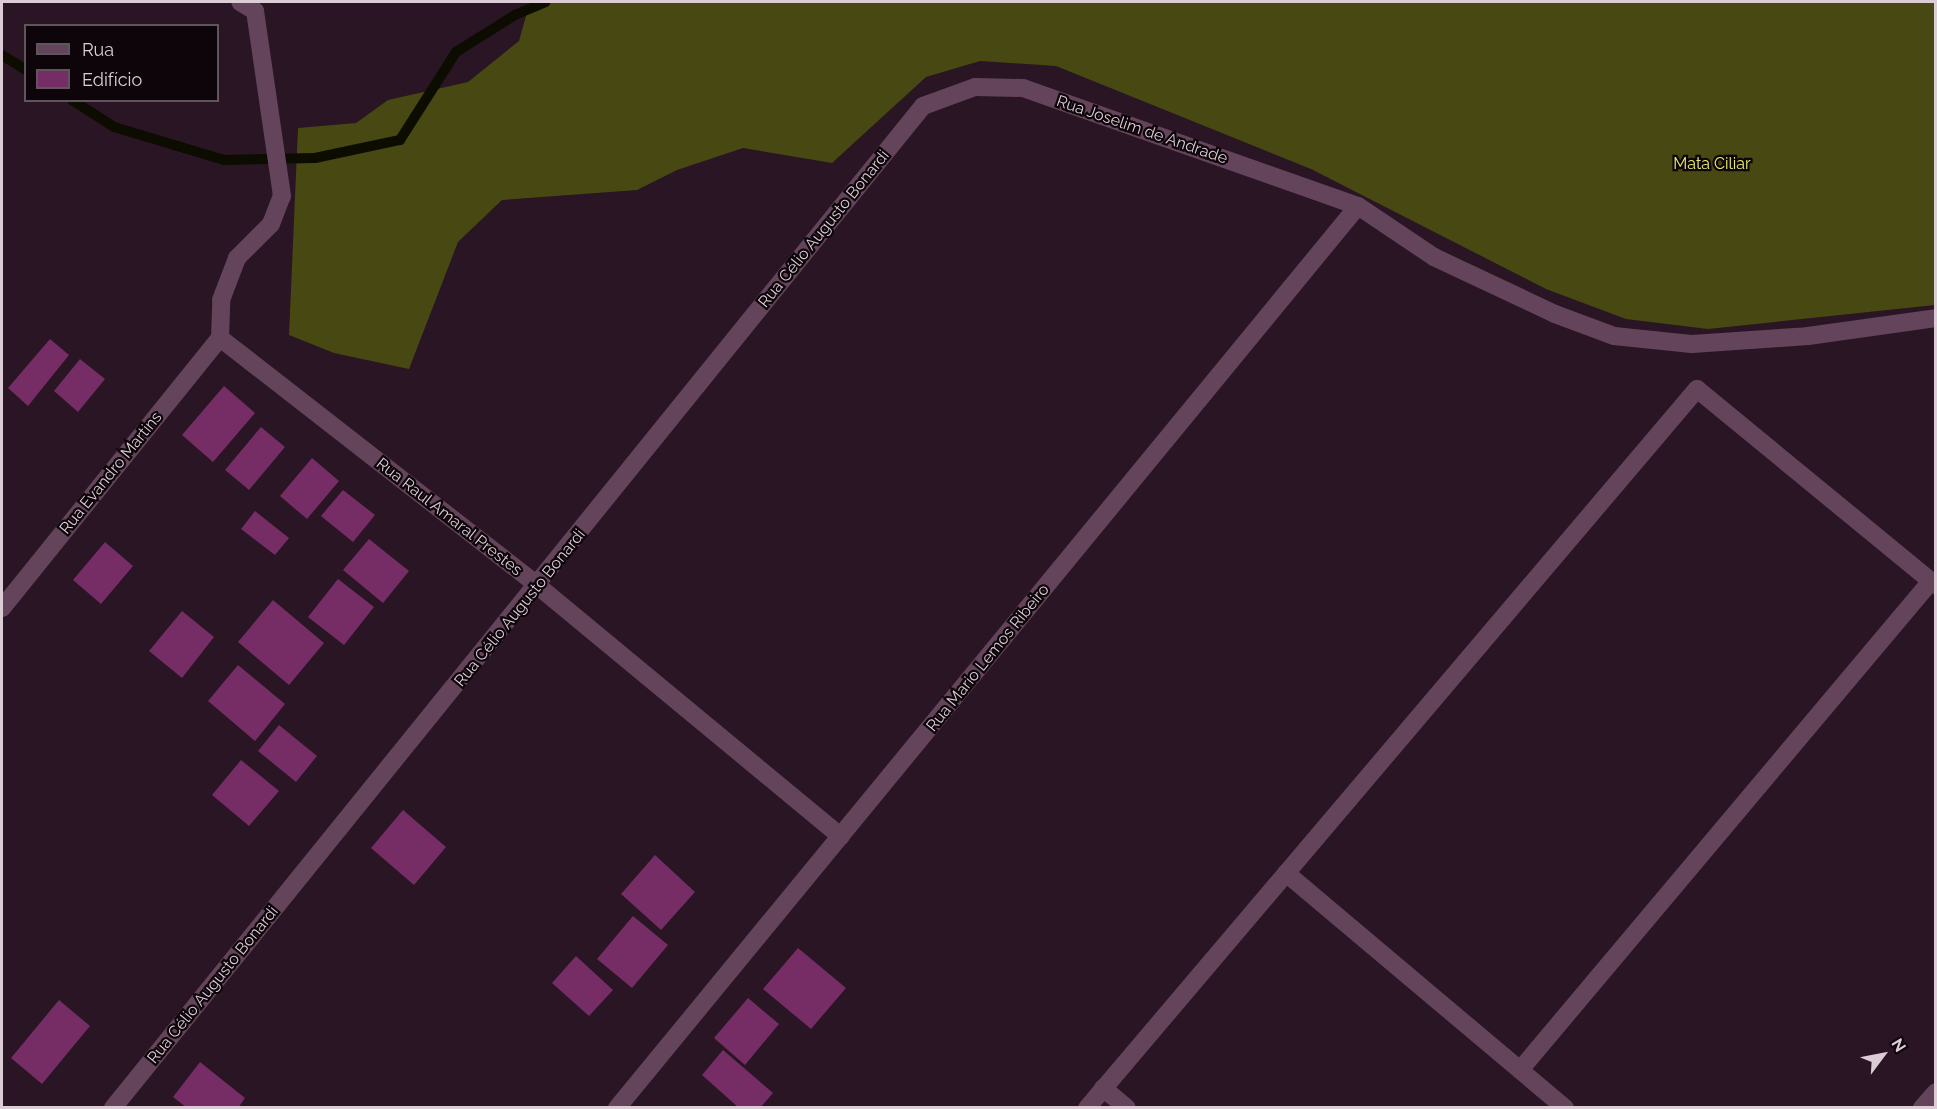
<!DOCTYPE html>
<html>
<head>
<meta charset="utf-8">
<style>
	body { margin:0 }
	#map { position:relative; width:1937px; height:1109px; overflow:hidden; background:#291524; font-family:Raleway,sans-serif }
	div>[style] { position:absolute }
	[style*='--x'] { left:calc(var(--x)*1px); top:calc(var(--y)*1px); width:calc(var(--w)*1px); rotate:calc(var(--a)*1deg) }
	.forest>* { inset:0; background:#474812 }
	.stream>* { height:10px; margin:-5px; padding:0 5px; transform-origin:5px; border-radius:5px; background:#0c0c00 }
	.building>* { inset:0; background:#762d65 }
	.minor>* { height:18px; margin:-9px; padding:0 9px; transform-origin:9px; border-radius:9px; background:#64445a }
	span { translate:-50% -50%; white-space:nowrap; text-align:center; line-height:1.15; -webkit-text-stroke:4.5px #0d050a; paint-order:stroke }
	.street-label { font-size:16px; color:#dbccd6 }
	.park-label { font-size:16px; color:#e9ed6b }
	.frame { position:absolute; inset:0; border:3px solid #dbccd6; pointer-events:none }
	.legend { position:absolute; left:24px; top:24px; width:195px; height:78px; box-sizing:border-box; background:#0d050a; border:2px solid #5f555c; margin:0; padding:8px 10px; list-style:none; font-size:18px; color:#dbccd6 }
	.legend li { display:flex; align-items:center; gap:12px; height:30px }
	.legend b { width:30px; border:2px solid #5f555c }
	.north { position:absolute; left:1853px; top:1025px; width:60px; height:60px; -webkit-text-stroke:4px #0d050a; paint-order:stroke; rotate:58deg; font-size:16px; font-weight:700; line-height:24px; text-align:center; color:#dbccd6 }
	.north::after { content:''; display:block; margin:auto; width:21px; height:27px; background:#dbccd6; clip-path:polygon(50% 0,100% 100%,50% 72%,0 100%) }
</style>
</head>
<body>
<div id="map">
	<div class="forest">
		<i style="clip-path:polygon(530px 2px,1935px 2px,1935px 305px,1708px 329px,1626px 319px,1546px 289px,1311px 169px,1056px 66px,980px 61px,926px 77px,832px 163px,743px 148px,677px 170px,637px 190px,502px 200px,458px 242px,409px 369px,334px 353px,289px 335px,298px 128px,356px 123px,388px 100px,468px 82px,519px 41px)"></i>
	</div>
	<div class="stream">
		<i style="--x:2;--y:55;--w:28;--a:32"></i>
		<i style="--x:72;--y:100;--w:50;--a:32.7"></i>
		<i style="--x:114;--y:127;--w:115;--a:16.7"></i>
		<i style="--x:224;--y:160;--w:91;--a:-1.3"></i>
		<i style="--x:315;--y:158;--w:87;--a:-12"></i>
		<i style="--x:400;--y:140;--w:104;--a:-57.5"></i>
		<i style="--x:456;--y:52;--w:70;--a:-32.1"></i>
		<i style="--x:515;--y:15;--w:33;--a:-23"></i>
	</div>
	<div class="building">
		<i style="clip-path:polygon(50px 339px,69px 355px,28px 406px,8px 388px)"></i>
		<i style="clip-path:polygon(80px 359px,105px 379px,78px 412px,54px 391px)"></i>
		<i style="clip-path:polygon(224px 386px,255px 413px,213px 462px,182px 435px)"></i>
		<i style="clip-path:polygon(261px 427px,285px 447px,249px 490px,225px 470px)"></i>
		<i style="clip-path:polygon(312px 458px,339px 481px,307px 519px,280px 496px)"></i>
		<i style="clip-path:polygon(343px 490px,375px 515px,353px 542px,321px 516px)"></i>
		<i style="clip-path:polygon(255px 511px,289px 538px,275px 555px,241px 529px)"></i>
		<i style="clip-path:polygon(369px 539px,409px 571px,383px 603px,343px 570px)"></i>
		<i style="clip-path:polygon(105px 542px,133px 566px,101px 604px,73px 580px)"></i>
		<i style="clip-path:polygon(338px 579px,374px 607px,344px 645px,308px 617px)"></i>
		<i style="clip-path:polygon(273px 600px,324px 643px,289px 685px,238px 642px)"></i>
		<i style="clip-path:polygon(182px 611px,214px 637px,182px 678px,149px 651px)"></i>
		<i style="clip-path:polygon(238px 665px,285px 704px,255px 741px,208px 701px)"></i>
		<i style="clip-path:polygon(279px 725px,317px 756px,296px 782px,258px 751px)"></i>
		<i style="clip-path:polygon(241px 760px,279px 791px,249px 826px,212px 795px)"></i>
		<i style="clip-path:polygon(403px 810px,446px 847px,414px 885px,371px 848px)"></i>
		<i style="clip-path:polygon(655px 855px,695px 892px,661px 930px,621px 894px)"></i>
		<i style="clip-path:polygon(633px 916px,668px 945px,632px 988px,597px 959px)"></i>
		<i style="clip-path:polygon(798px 948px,846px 988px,811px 1029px,763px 989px)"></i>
		<i style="clip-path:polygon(576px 956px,613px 990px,589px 1016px,552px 983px)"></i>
		<i style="clip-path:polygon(748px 998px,779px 1024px,745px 1065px,714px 1038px)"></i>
		<i style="clip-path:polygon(59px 1000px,90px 1026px,42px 1084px,11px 1058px)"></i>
		<i style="clip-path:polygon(723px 1050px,773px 1093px,760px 1108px,739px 1108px,702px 1075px)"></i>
		<i style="clip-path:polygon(200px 1062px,245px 1098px,238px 1108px,187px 1108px,173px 1097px)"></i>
	</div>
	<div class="minor">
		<i style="--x:220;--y:338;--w:403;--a:37.9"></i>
		<i style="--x:538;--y:586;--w:393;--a:39.6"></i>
		<i style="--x:220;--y:338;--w:38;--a:-88"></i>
		<i style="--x:221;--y:300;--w:45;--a:-69.1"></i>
		<i style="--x:237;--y:258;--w:48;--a:-45"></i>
		<i style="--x:271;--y:224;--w:30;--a:-69"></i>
		<i style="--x:282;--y:196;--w:187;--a:-98.3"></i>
		<i style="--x:255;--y:11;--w:17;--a:-149"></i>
		<i style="--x:2;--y:608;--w:347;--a:-51.1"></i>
		<i style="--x:1286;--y:873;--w:365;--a:40.1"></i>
		<i style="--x:1520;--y:1070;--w:639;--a:-49.95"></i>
		<i style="--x:1103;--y:1088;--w:31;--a:40"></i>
		<i style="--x:113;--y:1108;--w:1288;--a:-51.05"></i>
		<i style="--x:923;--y:106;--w:55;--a:-20.1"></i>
		<i style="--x:975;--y:87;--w:48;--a:1.2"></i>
		<i style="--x:1023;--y:88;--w:355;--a:19.4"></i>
		<i style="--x:1358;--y:206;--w:92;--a:33.9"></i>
		<i style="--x:1434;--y:257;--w:134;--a:25.2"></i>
		<i style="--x:1555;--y:314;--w:63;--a:20.4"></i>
		<i style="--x:1614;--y:336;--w:78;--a:5.9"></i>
		<i style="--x:1692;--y:344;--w:116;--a:-3.9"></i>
		<i style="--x:1808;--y:336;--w:129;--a:-8"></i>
		<i style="--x:617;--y:1108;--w:1167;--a:-50.6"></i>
		<i style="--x:1087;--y:1108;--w:943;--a:-49.69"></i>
		<i style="--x:1697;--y:389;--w:309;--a:39.4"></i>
		<i style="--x:1922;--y:1108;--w:21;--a:-49"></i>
	</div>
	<div class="street-label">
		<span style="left:1142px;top:130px;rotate:19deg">Rua Joselim de Andrade</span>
		<span style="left:824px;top:229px;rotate:-51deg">Rua Célio Augusto Bonardi</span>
		<span style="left:111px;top:473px;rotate:-51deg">Rua Evandro Martins</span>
		<span style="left:449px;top:517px;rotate:38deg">Rua Raul Amaral Prestes</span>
		<span style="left:520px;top:608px;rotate:-51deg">Rua Célio Augusto Bonardi</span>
		<span style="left:988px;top:658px;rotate:-51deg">Rua Mario Lemos Ribeiro</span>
		<span style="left:213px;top:985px;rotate:-51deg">Rua Célio Augusto Bonardi</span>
	</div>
	<div class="park-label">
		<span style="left:1712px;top:164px">Mata Ciliar</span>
	</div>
	<div class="frame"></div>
	<ul class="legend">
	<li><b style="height:8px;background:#64445a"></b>Rua</li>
	<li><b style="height:16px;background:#762d65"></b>Edifício</li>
	</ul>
	<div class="north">N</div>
</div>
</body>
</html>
